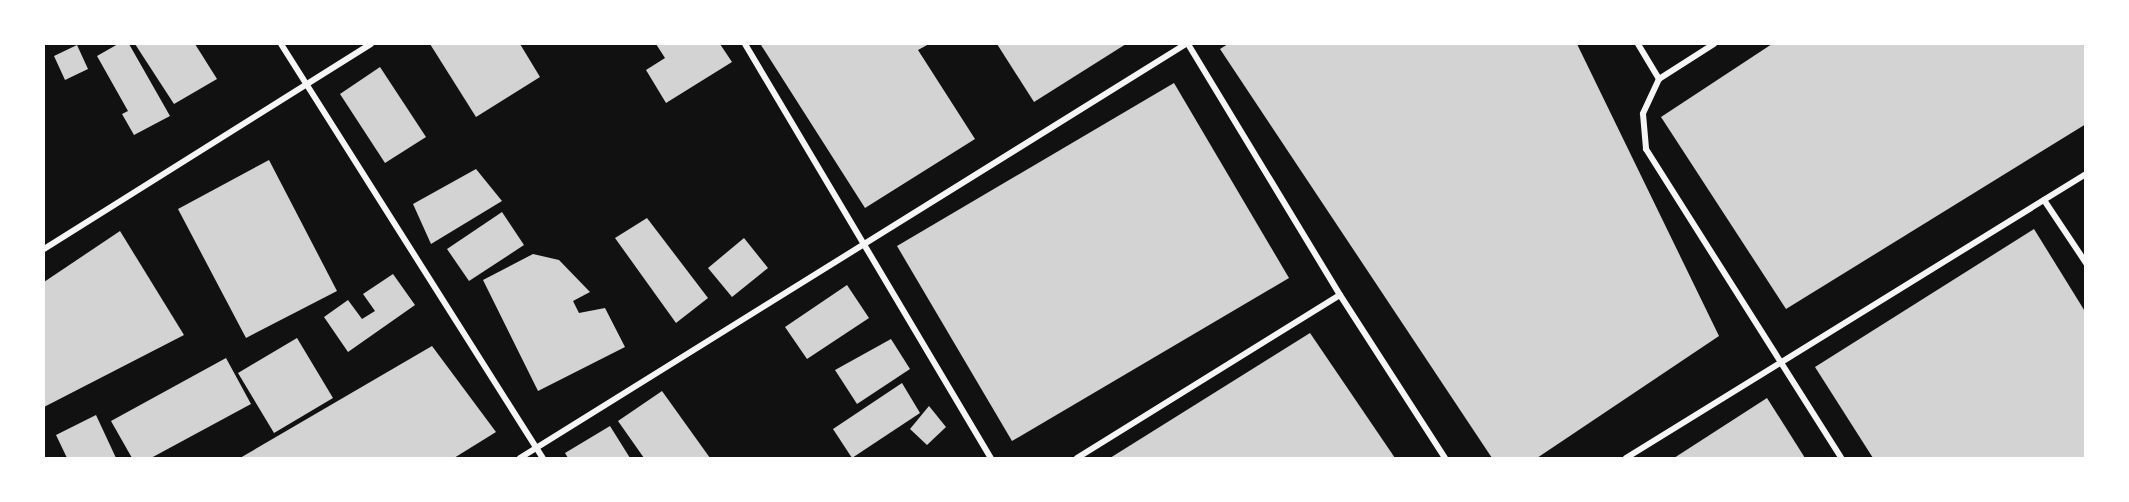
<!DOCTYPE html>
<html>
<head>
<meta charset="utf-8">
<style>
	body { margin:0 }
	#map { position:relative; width:2129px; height:502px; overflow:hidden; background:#111; font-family:"Archivo Narrow",sans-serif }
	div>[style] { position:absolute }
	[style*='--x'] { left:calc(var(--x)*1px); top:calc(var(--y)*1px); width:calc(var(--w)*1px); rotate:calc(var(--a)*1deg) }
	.building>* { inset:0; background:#d3d3d3 }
	.minor>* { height:6px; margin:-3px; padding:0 3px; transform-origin:3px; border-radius:3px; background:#f5f5f5 }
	span { translate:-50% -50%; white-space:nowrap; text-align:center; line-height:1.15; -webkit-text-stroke:6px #fff; paint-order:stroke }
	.frame { position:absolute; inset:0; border:45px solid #fff; pointer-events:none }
</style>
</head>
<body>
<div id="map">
	<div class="building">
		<i style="clip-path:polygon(118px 44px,129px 44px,170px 116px,134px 135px,122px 114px,128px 111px,97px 56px)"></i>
		<i style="clip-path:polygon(135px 44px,195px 44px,217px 79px,174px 104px)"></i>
		<i style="clip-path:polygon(430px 44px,520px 44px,540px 77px,476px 117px)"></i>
		<i style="clip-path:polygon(656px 44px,720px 44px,732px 62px,666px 103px,646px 70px,665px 58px)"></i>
		<i style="clip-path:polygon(929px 44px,918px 50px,975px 139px,865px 208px,761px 45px)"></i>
		<i style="clip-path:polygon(997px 44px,1126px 44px,1034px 102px)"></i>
		<i style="clip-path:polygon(1228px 44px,1577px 44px,1719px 336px,1537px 458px,1492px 458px,1220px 49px)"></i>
		<i style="clip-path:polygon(1772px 44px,2086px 44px,2086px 124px,1786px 309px,1661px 117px)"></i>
		<i style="clip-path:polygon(77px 45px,88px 69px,65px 80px,54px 56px)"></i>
		<i style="clip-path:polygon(380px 67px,426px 137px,385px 163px,340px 94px)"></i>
		<i style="clip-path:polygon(1174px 83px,1289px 278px,1012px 441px,897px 246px)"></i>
		<i style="clip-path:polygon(269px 160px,337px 291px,246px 338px,178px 209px)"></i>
		<i style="clip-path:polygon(476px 169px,502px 201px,431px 244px,413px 204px)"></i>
		<i style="clip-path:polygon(502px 212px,524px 245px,469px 281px,447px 249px)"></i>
		<i style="clip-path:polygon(647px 218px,708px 298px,676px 323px,615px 238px)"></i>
		<i style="clip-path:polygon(2034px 229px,2086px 313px,2086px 458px,1873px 458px,1815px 367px)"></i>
		<i style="clip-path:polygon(120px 231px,184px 335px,44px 407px,44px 282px)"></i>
		<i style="clip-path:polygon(744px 238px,768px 268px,732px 297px,708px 268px)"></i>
		<i style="clip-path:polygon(533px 254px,559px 260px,590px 292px,573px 301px,579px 313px,605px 308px,625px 347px,538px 391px,483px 280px)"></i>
		<i style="clip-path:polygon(393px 274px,415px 305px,348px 352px,324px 317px,348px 300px,362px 319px,375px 311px,363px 294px)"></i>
		<i style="clip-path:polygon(847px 285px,869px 318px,807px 359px,785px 327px)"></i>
		<i style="clip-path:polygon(1310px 333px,1395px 458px,1110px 458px)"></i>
		<i style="clip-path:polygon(297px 338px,333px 398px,274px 433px,238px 373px)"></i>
		<i style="clip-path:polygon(891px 339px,910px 369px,857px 404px,835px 370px)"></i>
		<i style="clip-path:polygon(432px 346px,496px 432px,454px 458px,240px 458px)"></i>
		<i style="clip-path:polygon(226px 358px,251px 404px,151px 458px,132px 458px,111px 421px)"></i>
		<i style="clip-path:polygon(902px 383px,920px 413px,852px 458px,833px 429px)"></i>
		<i style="clip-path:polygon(662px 391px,710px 458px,644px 458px,618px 421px)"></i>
		<i style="clip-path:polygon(1767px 398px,1805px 458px,1674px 458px)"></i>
		<i style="clip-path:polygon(929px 406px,946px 427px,927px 445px,910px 429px)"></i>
		<i style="clip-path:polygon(96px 415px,116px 458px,67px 458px,56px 435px)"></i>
		<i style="clip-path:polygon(610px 426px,630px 458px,568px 458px,565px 453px)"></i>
	</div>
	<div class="minor">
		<i style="--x:281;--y:44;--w:490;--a:57.7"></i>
		<i style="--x:745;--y:44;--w:482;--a:59.3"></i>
		<i style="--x:1188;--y:44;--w:293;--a:58.8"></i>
		<i style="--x:1340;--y:295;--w:194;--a:57.2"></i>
		<i style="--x:1638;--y:44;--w:41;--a:59"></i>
		<i style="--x:1659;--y:79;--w:38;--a:115"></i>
		<i style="--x:1643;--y:114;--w:35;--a:85"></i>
		<i style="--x:1646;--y:149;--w:365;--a:57.7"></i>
		<i style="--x:1659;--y:79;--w:65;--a:-32.5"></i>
		<i style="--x:2044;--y:200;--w:76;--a:56.3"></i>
		<i style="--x:44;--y:249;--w:386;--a:-32.1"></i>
		<i style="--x:520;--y:458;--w:784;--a:-31.87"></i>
		<i style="--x:1077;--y:458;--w:309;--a:-31.8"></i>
		<i style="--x:1626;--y:458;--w:541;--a:-31.69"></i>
	</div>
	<div class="frame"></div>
</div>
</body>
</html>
